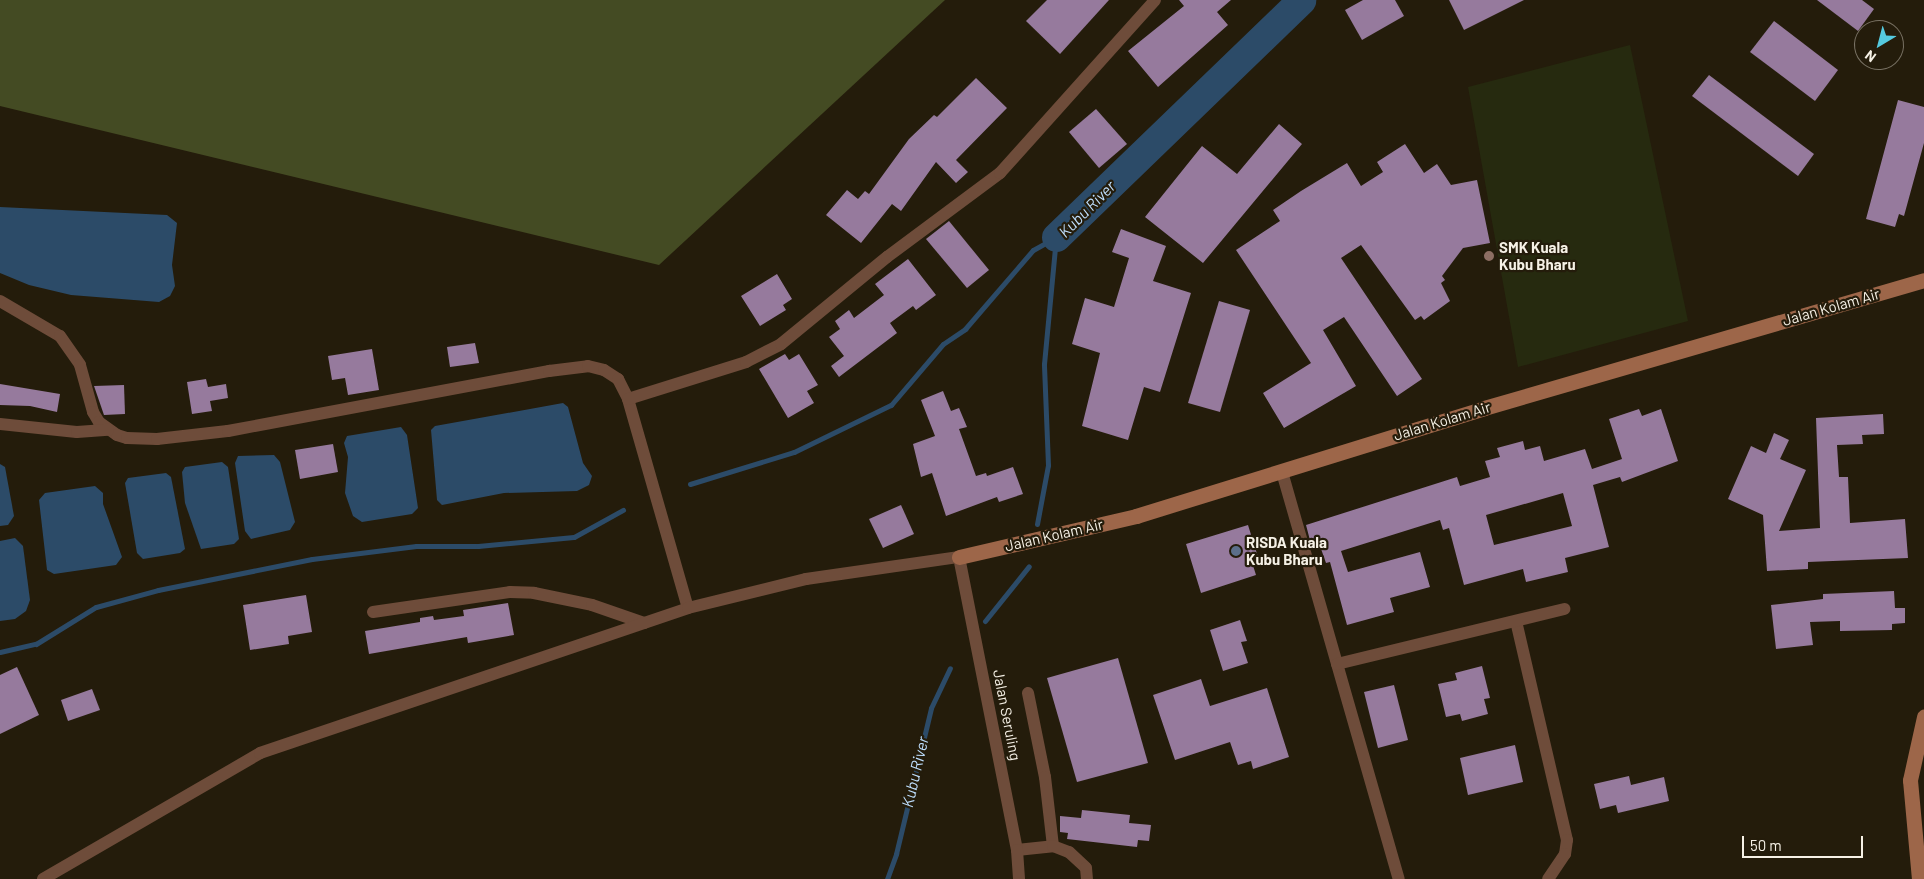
<!DOCTYPE html>
<html>
<head>
<meta charset="utf-8">
<style>
	body { margin:0 }
	#map { position:relative; width:1924px; height:879px; overflow:hidden; background:#241c0b; font-family:Barlow,sans-serif }
	div>[style] { position:absolute }
	[style*='--x'] { left:calc(var(--x)*1px); top:calc(var(--y)*1px); width:calc(var(--w)*1px); rotate:calc(var(--a)*1deg) }
	.green>* { inset:0; background:#262a0f }
	.forest>* { inset:0; background:#444b23 }
	.water>* { inset:0; background:#2c4b68 }
	.stream>* { height:5px; margin:-2.5px; padding:0 2.5px; transform-origin:2.5px; border-radius:2.5px; background:#2c4b68 }
	.river>* { height:29px; margin:-14.5px; padding:0 14.5px; transform-origin:14.5px; border-radius:14.5px; background:#2c4b68 }
	.building>* { inset:0; background:#967a9d }
	.street>* { height:12px; margin:-6px; padding:0 6px; transform-origin:6px; border-radius:6px; background:#6e4c3a }
	.secondary>* { height:15px; margin:-7.5px; padding:0 7.5px; transform-origin:7.5px; border-radius:7.5px; background:#9d6649 }
	.dots>* { width:14px; height:14px; translate:-50% -50%; box-sizing:border-box; border:2px solid #241c0b; border-radius:50% }
	span { translate:-50% -50%; white-space:nowrap; text-align:center; line-height:1.15; -webkit-text-stroke:4.5px #241c0b; paint-order:stroke }
	.poi-label { font-size:15px; color:#f6f1e6; font-weight:700 }
	.left { translate:0 -50%; text-align:left }
	.street-label { font-size:15px; color:#f6f1e6 }
	.water-label { font-size:16px; color:#bfdffe; font-style:italic }
	.north { position:absolute; left:1854px; top:20px; width:50px; height:50px; box-sizing:border-box; background:#241c0b; border:1px solid #787163; border-radius:50%; rotate:217deg; font-size:14px; font-weight:700; line-height:20px; text-align:center; color:#f6f1e6 }
	.north::after { content:''; display:block; margin:auto; width:18px; height:22px; background:#55cadf; clip-path:polygon(50% 0,100% 100%,50% 72%,0 100%) }
	.scale { position:absolute; left:1742px; top:836px; width:121px; height:22px; box-sizing:border-box; border:2px solid #f6f1e6; border-top:0; padding-left:6px; font-size:15px; line-height:18px; white-space:nowrap; color:#f6f1e6; -webkit-text-stroke:4px #241c0b; paint-order:stroke }
</style>
</head>
<body>
<div id="map">
	<div class="green">
		<i style="clip-path:polygon(1630px 45px,1688px 321px,1518px 367px,1468px 87px)"></i>
	</div>
	<div class="forest">
		<i style="clip-path:polygon(0 0,945px 0,659px 265px,0 106px)"></i>
	</div>
	<div class="water">
		<i style="clip-path:polygon(0 207px,167px 215px,177px 223px,172px 265px,175px 286px,170px 296px,159px 302px,71px 295px,29px 285px,0 273px)"></i>
		<i style="clip-path:polygon(563px 403px,568px 407px,583px 463px,592px 476px,589px 485px,577px 491px,504px 493px,442px 505px,437px 500px,431px 430px,435px 426px)"></i>
		<i style="clip-path:polygon(401px 427px,407px 435px,418px 508px,412px 514px,362px 522px,353px 516px,345px 493px,348px 457px,344px 443px,347px 436px)"></i>
		<i style="clip-path:polygon(274px 455px,280px 462px,295px 522px,290px 530px,251px 539px,245px 531px,235px 463px,238px 456px)"></i>
		<i style="clip-path:polygon(222px 462px,228px 467px,239px 539px,234px 544px,201px 549px,185px 503px,182px 472px,185px 467px)"></i>
		<i style="clip-path:polygon(0 464px,5px 467px,14px 516px,8px 525px,0 526px)"></i>
		<i style="clip-path:polygon(166px 473px,171px 477px,185px 549px,180px 553px,143px 559px,137px 553px,125px 483px,128px 478px)"></i>
		<i style="clip-path:polygon(95px 486px,103px 493px,103px 504px,122px 557px,116px 565px,54px 574px,47px 570px,39px 500px,45px 493px)"></i>
		<i style="clip-path:polygon(15px 538px,23px 546px,30px 600px,26px 611px,15px 619px,0 621px,0 541px)"></i>
	</div>
	<div class="stream">
		<i style="--x:690;--y:484;--w:109;--a:-17.1"></i>
		<i style="--x:794;--y:452;--w:108;--a:-25.9"></i>
		<i style="--x:891;--y:405;--w:80;--a:-49.6"></i>
		<i style="--x:943;--y:344;--w:27;--a:-34"></i>
		<i style="--x:965;--y:329;--w:104;--a:-49.3"></i>
		<i style="--x:1033;--y:250;--w:26;--a:-29"></i>
		<i style="--x:1037;--y:524;--w:60;--a:-79.4"></i>
		<i style="--x:1048;--y:465;--w:101;--a:-92.3"></i>
		<i style="--x:1044;--y:364;--w:128;--a:-84.6"></i>
		<i style="--x:985;--y:621;--w:70;--a:-51.3"></i>
		<i style="--x:0;--y:652;--w:37;--a:-13"></i>
		<i style="--x:36;--y:644;--w:70;--a:-31.7"></i>
		<i style="--x:96;--y:607;--w:64;--a:-15.3"></i>
		<i style="--x:158;--y:590;--w:157;--a:-11.4"></i>
		<i style="--x:312;--y:559;--w:105;--a:-7.1"></i>
		<i style="--x:416;--y:546;--w:62;--a:0"></i>
		<i style="--x:478;--y:546;--w:96;--a:-5.4"></i>
		<i style="--x:574;--y:537;--w:56;--a:-28.9"></i>
		<i style="--x:887;--y:879;--w:27;--a:-70"></i>
		<i style="--x:896;--y:854;--w:150;--a:-76.5"></i>
		<i style="--x:931;--y:708;--w:44;--a:-64.6"></i>
	</div>
	<div class="river">
		<i style="--x:1056;--y:237;--w:341;--a:-44"></i>
	</div>
	<div class="building">
		<i style="clip-path:polygon(1047px 0,1109px 0,1060px 54px,1026px 21px)"></i>
		<i style="clip-path:polygon(1179px 0,1231px 0,1217px 12px,1228px 25px,1158px 87px,1128px 51px,1184px 6px)"></i>
		<i style="clip-path:polygon(1363px 0,1395px 0,1404px 16px,1362px 40px,1345px 10px)"></i>
		<i style="clip-path:polygon(1449px 0,1524px 0,1464px 30px)"></i>
		<i style="clip-path:polygon(1817px 0,1862px 0,1874px 9px,1858px 31px)"></i>
		<i style="clip-path:polygon(1774px 21px,1838px 70px,1815px 101px,1750px 52px)"></i>
		<i style="clip-path:polygon(1709px 75px,1814px 154px,1798px 176px,1692px 96px)"></i>
		<i style="clip-path:polygon(976px 78px,1007px 108px,956px 160px,968px 172px,956px 183px,936px 162px,901px 211px,892px 204px,861px 243px,826px 215px,847px 190px,858px 199px,865px 191px,869px 194px,909px 139px,934px 115px,937px 117px)"></i>
		<i style="clip-path:polygon(1898px 100px,1924px 107px,1924px 143px,1904px 216px,1899px 214px,1895px 227px,1866px 219px)"></i>
		<i style="clip-path:polygon(1096px 109px,1127px 144px,1099px 168px,1069px 132px)"></i>
		<i style="clip-path:polygon(1279px 124px,1302px 144px,1203px 263px,1145px 217px,1202px 146px,1237px 174px)"></i>
		<i style="clip-path:polygon(1405px 144px,1424px 173px,1437px 164px,1451px 185px,1477px 180px,1490px 243px,1463px 248px,1442px 276px,1445px 280px,1441px 283px,1450px 301px,1424px 320px,1421px 316px,1415px 320px,1361px 245px,1341px 258px,1422px 379px,1397px 396px,1344px 317px,1323px 330px,1356px 386px,1284px 428px,1263px 393px,1311px 363px,1236px 250px,1280px 221px,1273px 210px,1301px 191px,1347px 163px,1361px 186px,1383px 172px,1377px 162px)"></i>
		<i style="clip-path:polygon(949px 221px,989px 270px,967px 288px,926px 239px)"></i>
		<i style="clip-path:polygon(1121px 229px,1166px 246px,1153px 281px,1191px 293px,1160px 392px,1144px 387px,1128px 440px,1082px 426px,1100px 353px,1072px 344px,1085px 298px,1114px 307px,1129px 258px,1112px 252px)"></i>
		<i style="clip-path:polygon(908px 259px,936px 295px,916px 310px,913px 306px,890px 323px,897px 333px,839px 377px,831px 366px,844px 356px,829px 337px,840px 329px,835px 321px,849px 310px,854px 318px,884px 295px,875px 284px)"></i>
		<i style="clip-path:polygon(777px 274px,792px 299px,783px 305px,786px 310px,760px 326px,741px 296px)"></i>
		<i style="clip-path:polygon(1219px 301px,1250px 310px,1220px 412px,1188px 403px)"></i>
		<i style="clip-path:polygon(475px 343px,479px 363px,450px 367px,447px 347px)"></i>
		<i style="clip-path:polygon(372px 349px,379px 390px,348px 395px,345px 378px,332px 380px,328px 356px)"></i>
		<i style="clip-path:polygon(785px 354px,789px 360px,799px 354px,818px 385px,807px 391px,814px 403px,788px 418px,759px 369px)"></i>
		<i style="clip-path:polygon(206px 379px,208px 387px,226px 384px,228px 398px,210px 401px,212px 411px,192px 414px,187px 382px)"></i>
		<i style="clip-path:polygon(0 384px,60px 394px,57px 412px,30px 406px,0 405px)"></i>
		<i style="clip-path:polygon(124px 385px,125px 414px,104px 415px,94px 386px)"></i>
		<i style="clip-path:polygon(943px 391px,951px 411px,959px 408px,967px 427px,959px 429px,976px 476px,986px 473px,987px 476px,1013px 467px,1023px 494px,999px 502px,997px 497px,946px 516px,932px 473px,921px 477px,913px 444px,935px 436px,921px 400px)"></i>
		<i style="clip-path:polygon(evenodd,1639px 409px,1642px 416px,1661px 409px,1678px 461px,1622px 482px,1620px 477px,1593px 485px,1609px 547px,1565px 558px,1568px 572px,1526px 582px,1523px 569px,1464px 585px,1449px 528px,1443px 530px,1440px 520px,1341px 551px,1348px 572px,1420px 552px,1430px 587px,1390px 598px,1394px 612px,1347px 625px,1330px 562px,1326px 563px,1320px 546px,1312px 548px,1306px 525px,1457px 477px,1460px 486px,1490px 477px,1485px 461px,1500px 457px,1497px 448px,1523px 441px,1525px 450px,1540px 446px,1544px 461px,1585px 449px,1592px 469px,1622px 459px,1609px 419px,1639px 409px,1563px 493px,1572px 526px,1494px 545px,1486px 515px,1563px 493px)"></i>
		<i style="clip-path:polygon(1883px 414px,1884px 434px,1862px 435px,1863px 444px,1837px 445px,1839px 477px,1848px 477px,1850px 523px,1905px 519px,1908px 558px,1808px 562px,1808px 569px,1767px 571px,1763px 515px,1728px 499px,1751px 446px,1766px 453px,1774px 433px,1789px 440px,1780px 459px,1806px 470px,1779px 531px,1820px 528px,1816px 418px)"></i>
		<i style="clip-path:polygon(333px 444px,338px 472px,300px 479px,295px 450px)"></i>
		<i style="clip-path:polygon(901px 505px,914px 534px,883px 548px,869px 519px)"></i>
		<i style="clip-path:polygon(1248px 525px,1258px 557px,1251px 559px,1256px 575px,1201px 593px,1186px 544px)"></i>
		<i style="clip-path:polygon(1894px 591px,1895px 608px,1905px 608px,1905px 623px,1892px 624px,1892px 630px,1840px 631px,1840px 621px,1810px 622px,1813px 645px,1776px 649px,1771px 605px,1823px 599px,1823px 594px)"></i>
		<i style="clip-path:polygon(306px 595px,312px 632px,288px 636px,289px 644px,250px 650px,243px 605px)"></i>
		<i style="clip-path:polygon(508px 603px,514px 635px,468px 643px,467px 637px,369px 654px,365px 631px,420px 622px,420px 618px,433px 616px,434px 620px,464px 616px,463px 610px)"></i>
		<i style="clip-path:polygon(1240px 620px,1247px 641px,1241px 642px,1248px 663px,1223px 671px,1210px 630px)"></i>
		<i style="clip-path:polygon(1118px 658px,1148px 763px,1077px 782px,1047px 678px)"></i>
		<i style="clip-path:polygon(1482px 666px,1490px 698px,1484px 699px,1488px 714px,1462px 721px,1460px 714px,1446px 717px,1438px 684px,1457px 680px,1455px 673px)"></i>
		<i style="clip-path:polygon(17px 667px,39px 715px,0 734px,0 675px)"></i>
		<i style="clip-path:polygon(1201px 679px,1210px 706px,1267px 688px,1289px 757px,1253px 769px,1251px 761px,1238px 765px,1230px 742px,1175px 760px,1153px 695px)"></i>
		<i style="clip-path:polygon(1394px 685px,1408px 740px,1378px 748px,1364px 692px)"></i>
		<i style="clip-path:polygon(92px 689px,100px 710px,68px 721px,61px 700px)"></i>
		<i style="clip-path:polygon(1515px 745px,1523px 782px,1468px 795px,1460px 758px)"></i>
		<i style="clip-path:polygon(1629px 776px,1631px 785px,1664px 777px,1669px 801px,1618px 813px,1616px 805px,1600px 809px,1594px 784px)"></i>
		<i style="clip-path:polygon(1082px 810px,1130px 815px,1129px 823px,1151px 825px,1149px 841px,1138px 840px,1137px 847px,1067px 839px,1068px 833px,1060px 832px,1060px 816px,1081px 818px)"></i>
	</div>
	<div class="street">
		<i style="--x:0;--y:301;--w:69;--a:30.3"></i>
		<i style="--x:60;--y:336;--w:35;--a:55"></i>
		<i style="--x:80;--y:365;--w:49;--a:74.5"></i>
		<i style="--x:93;--y:412;--w:12;--a:59"></i>
		<i style="--x:99;--y:422;--w:22;--a:36"></i>
		<i style="--x:117;--y:435;--w:10;--a:17"></i>
		<i style="--x:127;--y:438;--w:30;--a:2"></i>
		<i style="--x:157;--y:439;--w:71;--a:-6.4"></i>
		<i style="--x:228;--y:431;--w:327;--a:-10.6"></i>
		<i style="--x:549;--y:371;--w:39;--a:-7"></i>
		<i style="--x:588;--y:366;--w:16;--a:14"></i>
		<i style="--x:604;--y:370;--w:17;--a:33"></i>
		<i style="--x:618;--y:379;--w:22;--a:63"></i>
		<i style="--x:628;--y:399;--w:217;--a:74"></i>
		<i style="--x:628;--y:399;--w:124;--a:-17.4"></i>
		<i style="--x:746;--y:362;--w:39;--a:-27"></i>
		<i style="--x:781;--y:344;--w:137;--a:-39.4"></i>
		<i style="--x:887;--y:257;--w:141;--a:-36.6"></i>
		<i style="--x:1000;--y:173;--w:232;--a:-48.1"></i>
		<i style="--x:0;--y:424;--w:77;--a:5.9"></i>
		<i style="--x:77;--y:432;--w:31;--a:-4"></i>
		<i style="--x:1282;--y:472;--w:423;--a:74"></i>
		<i style="--x:373;--y:612;--w:138;--a:-8.3"></i>
		<i style="--x:510;--y:592;--w:24;--a:2"></i>
		<i style="--x:534;--y:593;--w:59;--a:11.7"></i>
		<i style="--x:592;--y:605;--w:55;--a:19.1"></i>
		<i style="--x:1516;--y:621;--w:225;--a:76.9"></i>
		<i style="--x:1567;--y:840;--w:14;--a:98"></i>
		<i style="--x:1565;--y:854;--w:30;--a:124"></i>
		<i style="--x:1337;--y:664;--w:234;--a:-13.6"></i>
		<i style="--x:1028;--y:693;--w:86;--a:78.6"></i>
		<i style="--x:1045;--y:777;--w:69;--a:83.4"></i>
		<i style="--x:1017;--y:850;--w:36;--a:-6"></i>
		<i style="--x:1053;--y:846;--w:17;--a:21"></i>
		<i style="--x:1069;--y:852;--w:23;--a:43"></i>
		<i style="--x:1086;--y:868;--w:11;--a:85"></i>
		<i style="--x:43;--y:879;--w:251;--a:-30.1"></i>
		<i style="--x:260;--y:753;--w:452;--a:-18.7"></i>
		<i style="--x:688;--y:608;--w:122;--a:-13.8"></i>
		<i style="--x:806;--y:579;--w:155;--a:-8.2"></i>
		<i style="--x:959;--y:557;--w:299;--a:78.8"></i>
		<i style="--x:1017;--y:850;--w:29;--a:86"></i>
	</div>
	<div class="secondary">
		<i style="--x:959;--y:557;--w:182;--a:-13"></i>
		<i style="--x:1136;--y:516;--w:364;--a:-17.2"></i>
		<i style="--x:1484;--y:408;--w:458;--a:-16.2"></i>
		<i style="--x:1919;--y:879;--w:99;--a:-95.2"></i>
		<i style="--x:1910;--y:780;--w:65;--a:-77.5"></i>
	</div>
	<div class="dots">
		<i style="left:1489px;top:256px;background:#8d6e63"></i>
		<i style="left:1236px;top:551px;background:#5c6f8a"></i>
	</div>
	<div class="poi-label">
		<span class="left" style="left:1499px;top:256px">SMK Kuala<br>Kubu Bharu</span>
		<span class="left" style="left:1246px;top:551px">RISDA Kuala<br>Kubu Bharu</span>
	</div>
	<div class="street-label">
		<span style="left:1831px;top:307px;rotate:-16deg">Jalan Kolam Air</span>
		<span style="left:1442px;top:421px;rotate:-17deg">Jalan Kolam Air</span>
		<span style="left:1054px;top:535px;rotate:-13deg">Jalan Kolam Air</span>
		<span style="left:1007px;top:715px;rotate:79deg">Jalan Seruling</span>
	</div>
	<div class="water-label">
		<span style="left:1087px;top:209px;rotate:-45deg">Kubu River</span>
		<span style="left:915px;top:772px;rotate:-77deg">Kubu River</span>
	</div>
	<div class="north">N</div>
	<div class="scale">50 m</div>
</div>
</body>
</html>
